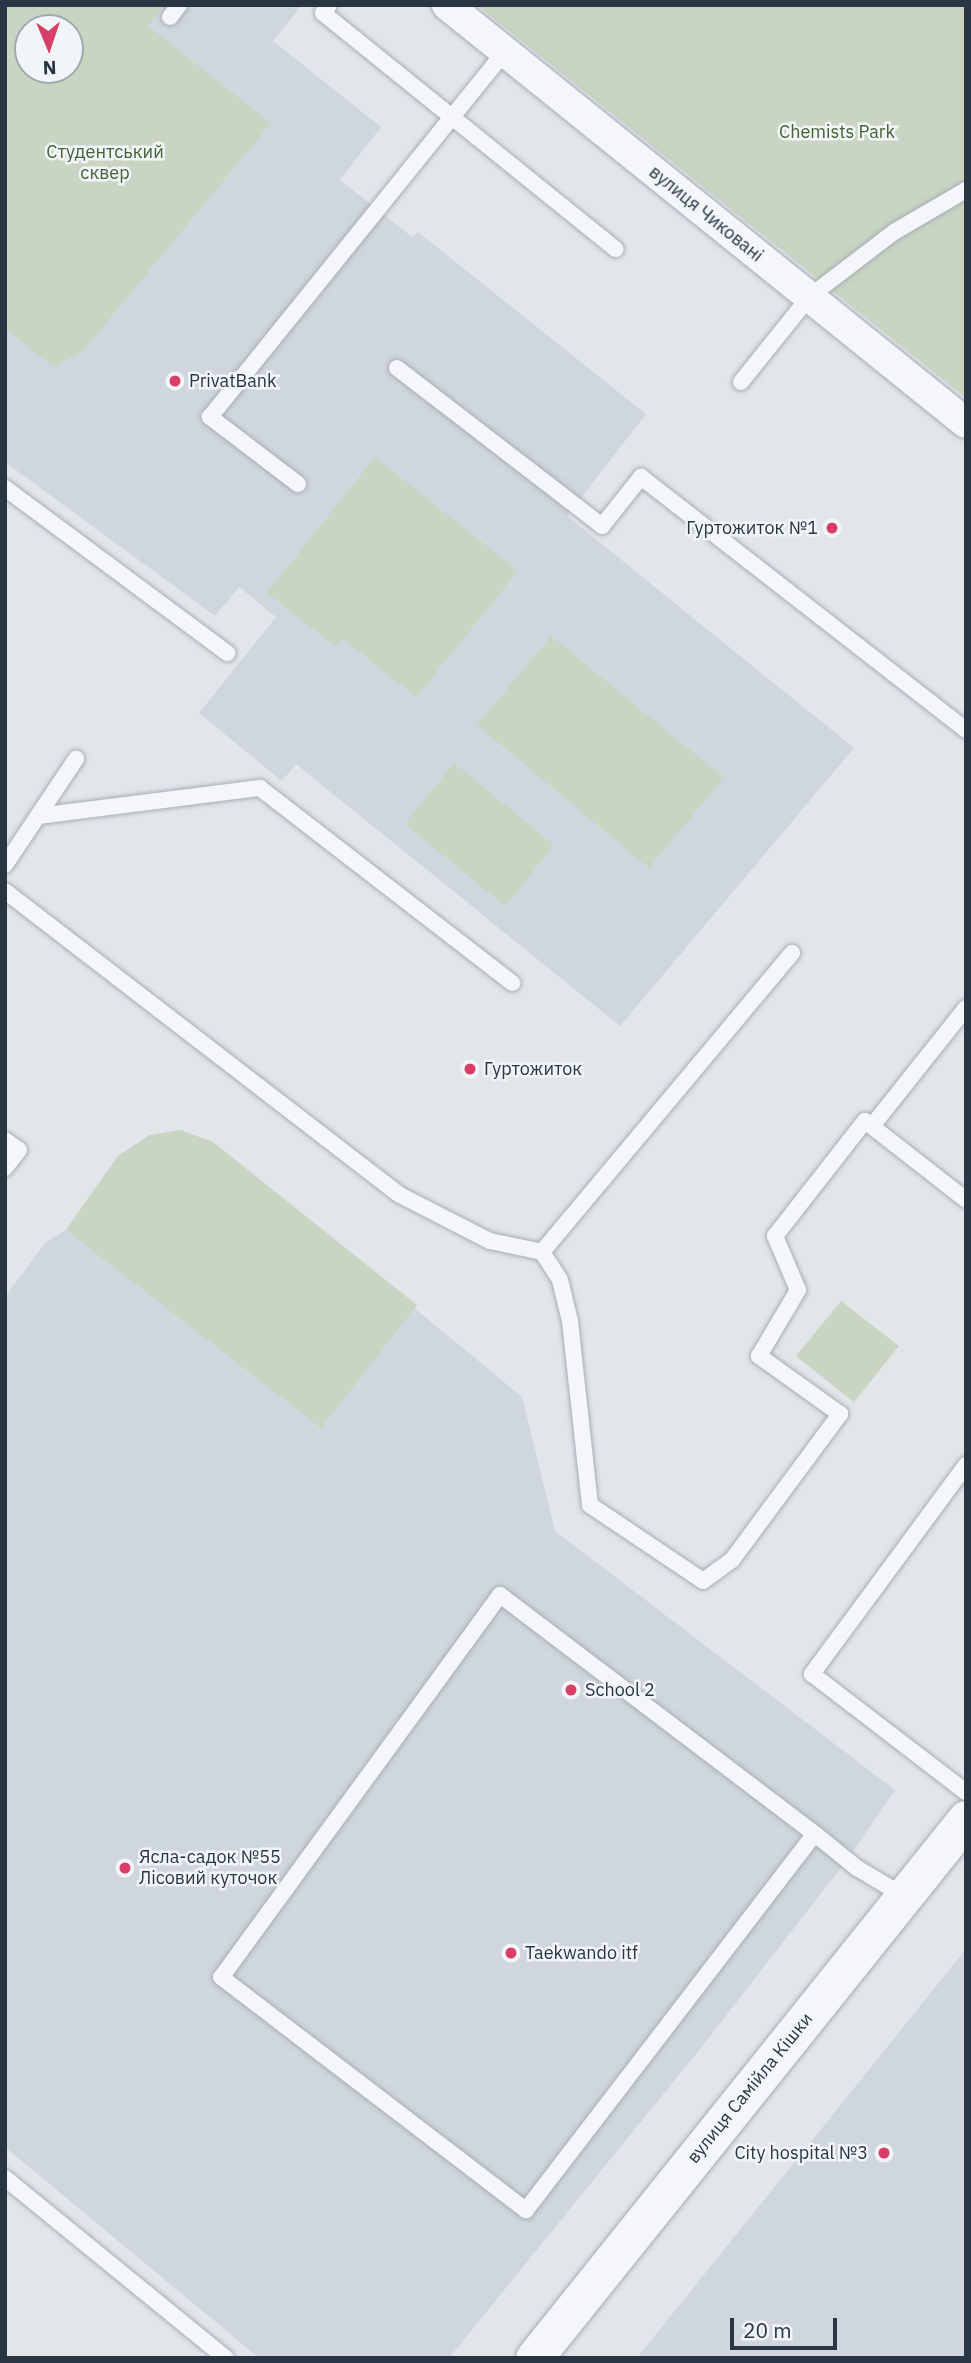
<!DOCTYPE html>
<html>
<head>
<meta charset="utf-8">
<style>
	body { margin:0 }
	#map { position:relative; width:971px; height:2363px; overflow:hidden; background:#e1e6eb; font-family:"IBM Plex Sans",sans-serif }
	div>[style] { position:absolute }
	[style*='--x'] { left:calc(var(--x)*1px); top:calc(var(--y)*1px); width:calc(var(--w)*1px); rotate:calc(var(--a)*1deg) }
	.built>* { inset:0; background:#cfd6dd }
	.green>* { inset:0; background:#c9d5c2 }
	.roads { filter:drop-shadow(0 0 2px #a6aeb6) drop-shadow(0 0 2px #a6aeb6) }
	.service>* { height:16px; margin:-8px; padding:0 8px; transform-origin:8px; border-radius:8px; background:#f4f6f9 }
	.minor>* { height:30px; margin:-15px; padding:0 15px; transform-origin:15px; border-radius:15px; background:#f4f6f9 }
	.tertiary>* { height:37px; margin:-18.5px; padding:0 18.5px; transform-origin:18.5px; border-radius:18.5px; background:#f4f6f9 }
	.dots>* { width:19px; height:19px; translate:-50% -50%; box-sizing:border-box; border:4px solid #f1f5f8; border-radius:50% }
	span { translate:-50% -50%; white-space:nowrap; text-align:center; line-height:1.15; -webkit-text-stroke:5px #f1f5f8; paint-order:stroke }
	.park-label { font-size:18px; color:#426134 }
	.street-label { font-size:18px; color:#283644 }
	.poi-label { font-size:18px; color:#283644 }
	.left { translate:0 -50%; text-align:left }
	.right { translate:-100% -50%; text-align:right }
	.frame { position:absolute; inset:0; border:7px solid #283644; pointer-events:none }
	.north { position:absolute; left:14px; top:14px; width:70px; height:70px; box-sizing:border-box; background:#f1f5f8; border:2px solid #a1a9b0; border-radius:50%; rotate:178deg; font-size:19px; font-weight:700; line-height:28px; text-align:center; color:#283644 }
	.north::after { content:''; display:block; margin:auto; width:24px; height:32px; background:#d83e68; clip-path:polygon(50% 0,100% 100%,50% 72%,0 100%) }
	.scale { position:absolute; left:730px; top:2318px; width:107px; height:32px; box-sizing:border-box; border:4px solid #283644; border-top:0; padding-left:9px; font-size:21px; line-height:24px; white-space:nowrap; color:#283644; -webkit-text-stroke:5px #f1f5f8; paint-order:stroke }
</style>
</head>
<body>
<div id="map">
	<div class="built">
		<i style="clip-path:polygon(evenodd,5px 5px,302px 5px,273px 41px,381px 127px,340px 180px,412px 237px,418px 232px,646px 414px,567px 516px,854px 748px,620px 1026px,296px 764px,282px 781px,199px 713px,276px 617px,239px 587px,215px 616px,5px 462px,5px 5px,28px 28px,70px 28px,70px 70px,28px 70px,28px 28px)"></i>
		<i style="clip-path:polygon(180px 1130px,213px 1142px,522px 1397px,555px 1531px,895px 1790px,847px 1860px,704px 2044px,449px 2358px,259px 2358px,5px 2147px,5px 1297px,45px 1243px,66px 1230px,118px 1156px,150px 1135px)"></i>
		<i style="clip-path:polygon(966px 1949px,966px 2358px,637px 2358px)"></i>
	</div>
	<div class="green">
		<i style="clip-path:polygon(evenodd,5px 5px,164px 5px,148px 26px,271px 123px,83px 351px,53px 367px,5px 328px,5px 5px,28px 28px,70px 28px,70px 70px,28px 70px,28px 28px)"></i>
		<i style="clip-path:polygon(477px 5px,966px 5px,966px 398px)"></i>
		<i style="clip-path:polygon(375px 457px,518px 571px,416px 697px,342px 638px,335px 646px,267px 593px)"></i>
		<i style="clip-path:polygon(551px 636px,724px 778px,649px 868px,477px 725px)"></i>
		<i style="clip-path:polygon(454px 763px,554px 845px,505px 906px,405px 824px)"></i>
		<i style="clip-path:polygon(180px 1130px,213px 1142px,417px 1305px,321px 1428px,66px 1230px,118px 1156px,150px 1135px)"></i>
		<i style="clip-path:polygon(841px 1301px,899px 1346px,854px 1402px,796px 1356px)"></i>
	</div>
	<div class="roads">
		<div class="service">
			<i style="--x:329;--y:5;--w:10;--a:127"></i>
			<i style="--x:323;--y:13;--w:376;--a:38.9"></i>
			<i style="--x:170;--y:17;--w:15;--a:-53"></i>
			<i style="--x:397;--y:368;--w:259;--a:37.6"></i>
			<i style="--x:602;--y:526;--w:63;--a:-51.5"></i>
			<i style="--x:641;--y:477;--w:412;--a:37.9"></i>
			<i style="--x:741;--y:382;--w:109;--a:-51.3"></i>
			<i style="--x:809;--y:297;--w:107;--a:-37.4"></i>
			<i style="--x:894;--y:232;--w:83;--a:-30.3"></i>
			<i style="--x:298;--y:484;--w:111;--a:-142.7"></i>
			<i style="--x:210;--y:417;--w:469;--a:-51.1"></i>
			<i style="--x:5;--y:488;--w:277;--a:36.6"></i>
			<i style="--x:38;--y:816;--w:224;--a:-7.2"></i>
			<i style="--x:260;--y:788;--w:319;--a:37.7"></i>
			<i style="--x:5;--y:865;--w:128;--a:-56.2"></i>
			<i style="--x:5;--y:891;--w:498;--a:37.6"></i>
			<i style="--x:400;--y:1195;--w:101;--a:27.1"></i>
			<i style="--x:490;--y:1241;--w:53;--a:11.9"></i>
			<i style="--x:542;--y:1252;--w:33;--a:57"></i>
			<i style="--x:560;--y:1280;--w:42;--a:76.3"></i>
			<i style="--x:570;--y:1321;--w:185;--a:83.8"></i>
			<i style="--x:590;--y:1505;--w:136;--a:33.9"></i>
			<i style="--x:703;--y:1581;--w:36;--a:-36"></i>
			<i style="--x:732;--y:1560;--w:182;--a:-53.5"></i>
			<i style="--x:840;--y:1414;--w:100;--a:-144.4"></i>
			<i style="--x:759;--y:1356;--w:77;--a:-59.4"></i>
			<i style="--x:798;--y:1290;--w:59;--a:-113.1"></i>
			<i style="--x:775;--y:1236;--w:146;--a:-52"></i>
			<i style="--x:865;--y:1121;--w:128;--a:38"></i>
			<i style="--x:872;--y:1126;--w:151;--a:-51.5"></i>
			<i style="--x:5;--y:1140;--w:17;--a:36"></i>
			<i style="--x:19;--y:1150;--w:23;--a:128"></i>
			<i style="--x:542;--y:1252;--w:390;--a:-50.1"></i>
			<i style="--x:966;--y:1465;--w:260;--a:126.4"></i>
			<i style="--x:812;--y:1674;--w:194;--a:37.5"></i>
			<i style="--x:815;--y:1834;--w:395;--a:-142.8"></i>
			<i style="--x:500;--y:1595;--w:473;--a:126.1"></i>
			<i style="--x:221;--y:1977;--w:384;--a:37.4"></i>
			<i style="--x:526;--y:2210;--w:474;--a:-52.5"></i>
			<i style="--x:815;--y:1834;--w:54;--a:39"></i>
			<i style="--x:857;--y:1868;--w:55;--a:30.8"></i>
			<i style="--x:5;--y:2178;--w:285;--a:39.2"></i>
		</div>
		<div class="minor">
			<i style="--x:447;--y:5;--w:666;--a:38.85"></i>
		</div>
		<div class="tertiary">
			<i style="--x:534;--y:2358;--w:691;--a:-51.29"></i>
		</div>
	</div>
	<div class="dots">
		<i style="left:175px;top:381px;background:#d83e68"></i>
		<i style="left:832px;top:528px;background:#d83e68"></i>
		<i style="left:470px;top:1069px;background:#d83e68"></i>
		<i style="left:571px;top:1690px;background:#d83e68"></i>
		<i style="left:125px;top:1868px;background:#d83e68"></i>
		<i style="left:511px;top:1953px;background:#d83e68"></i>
		<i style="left:884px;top:2153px;background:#d83e68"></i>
	</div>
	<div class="park-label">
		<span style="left:837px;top:132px">Chemists Park</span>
		<span style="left:105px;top:163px">Студентський<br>сквер</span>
	</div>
	<div class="street-label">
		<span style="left:706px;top:214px;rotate:39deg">вулиця Чиковані</span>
		<span style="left:750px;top:2088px;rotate:-51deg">вулиця Самійла Кішки</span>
	</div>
	<div class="poi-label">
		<span class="left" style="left:189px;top:381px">PrivatBank</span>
		<span class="right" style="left:818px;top:528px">Гуртожиток №1</span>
		<span class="left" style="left:484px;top:1069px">Гуртожиток</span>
		<span class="left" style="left:585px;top:1690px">School 2</span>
		<span class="left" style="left:139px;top:1868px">Ясла-садок №55<br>Лісовий куточок</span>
		<span class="left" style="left:525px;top:1953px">Taekwando itf</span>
		<span class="right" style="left:868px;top:2153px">City hospital №3</span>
	</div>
	<div class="frame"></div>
	<div class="north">N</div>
	<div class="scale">20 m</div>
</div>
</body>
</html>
